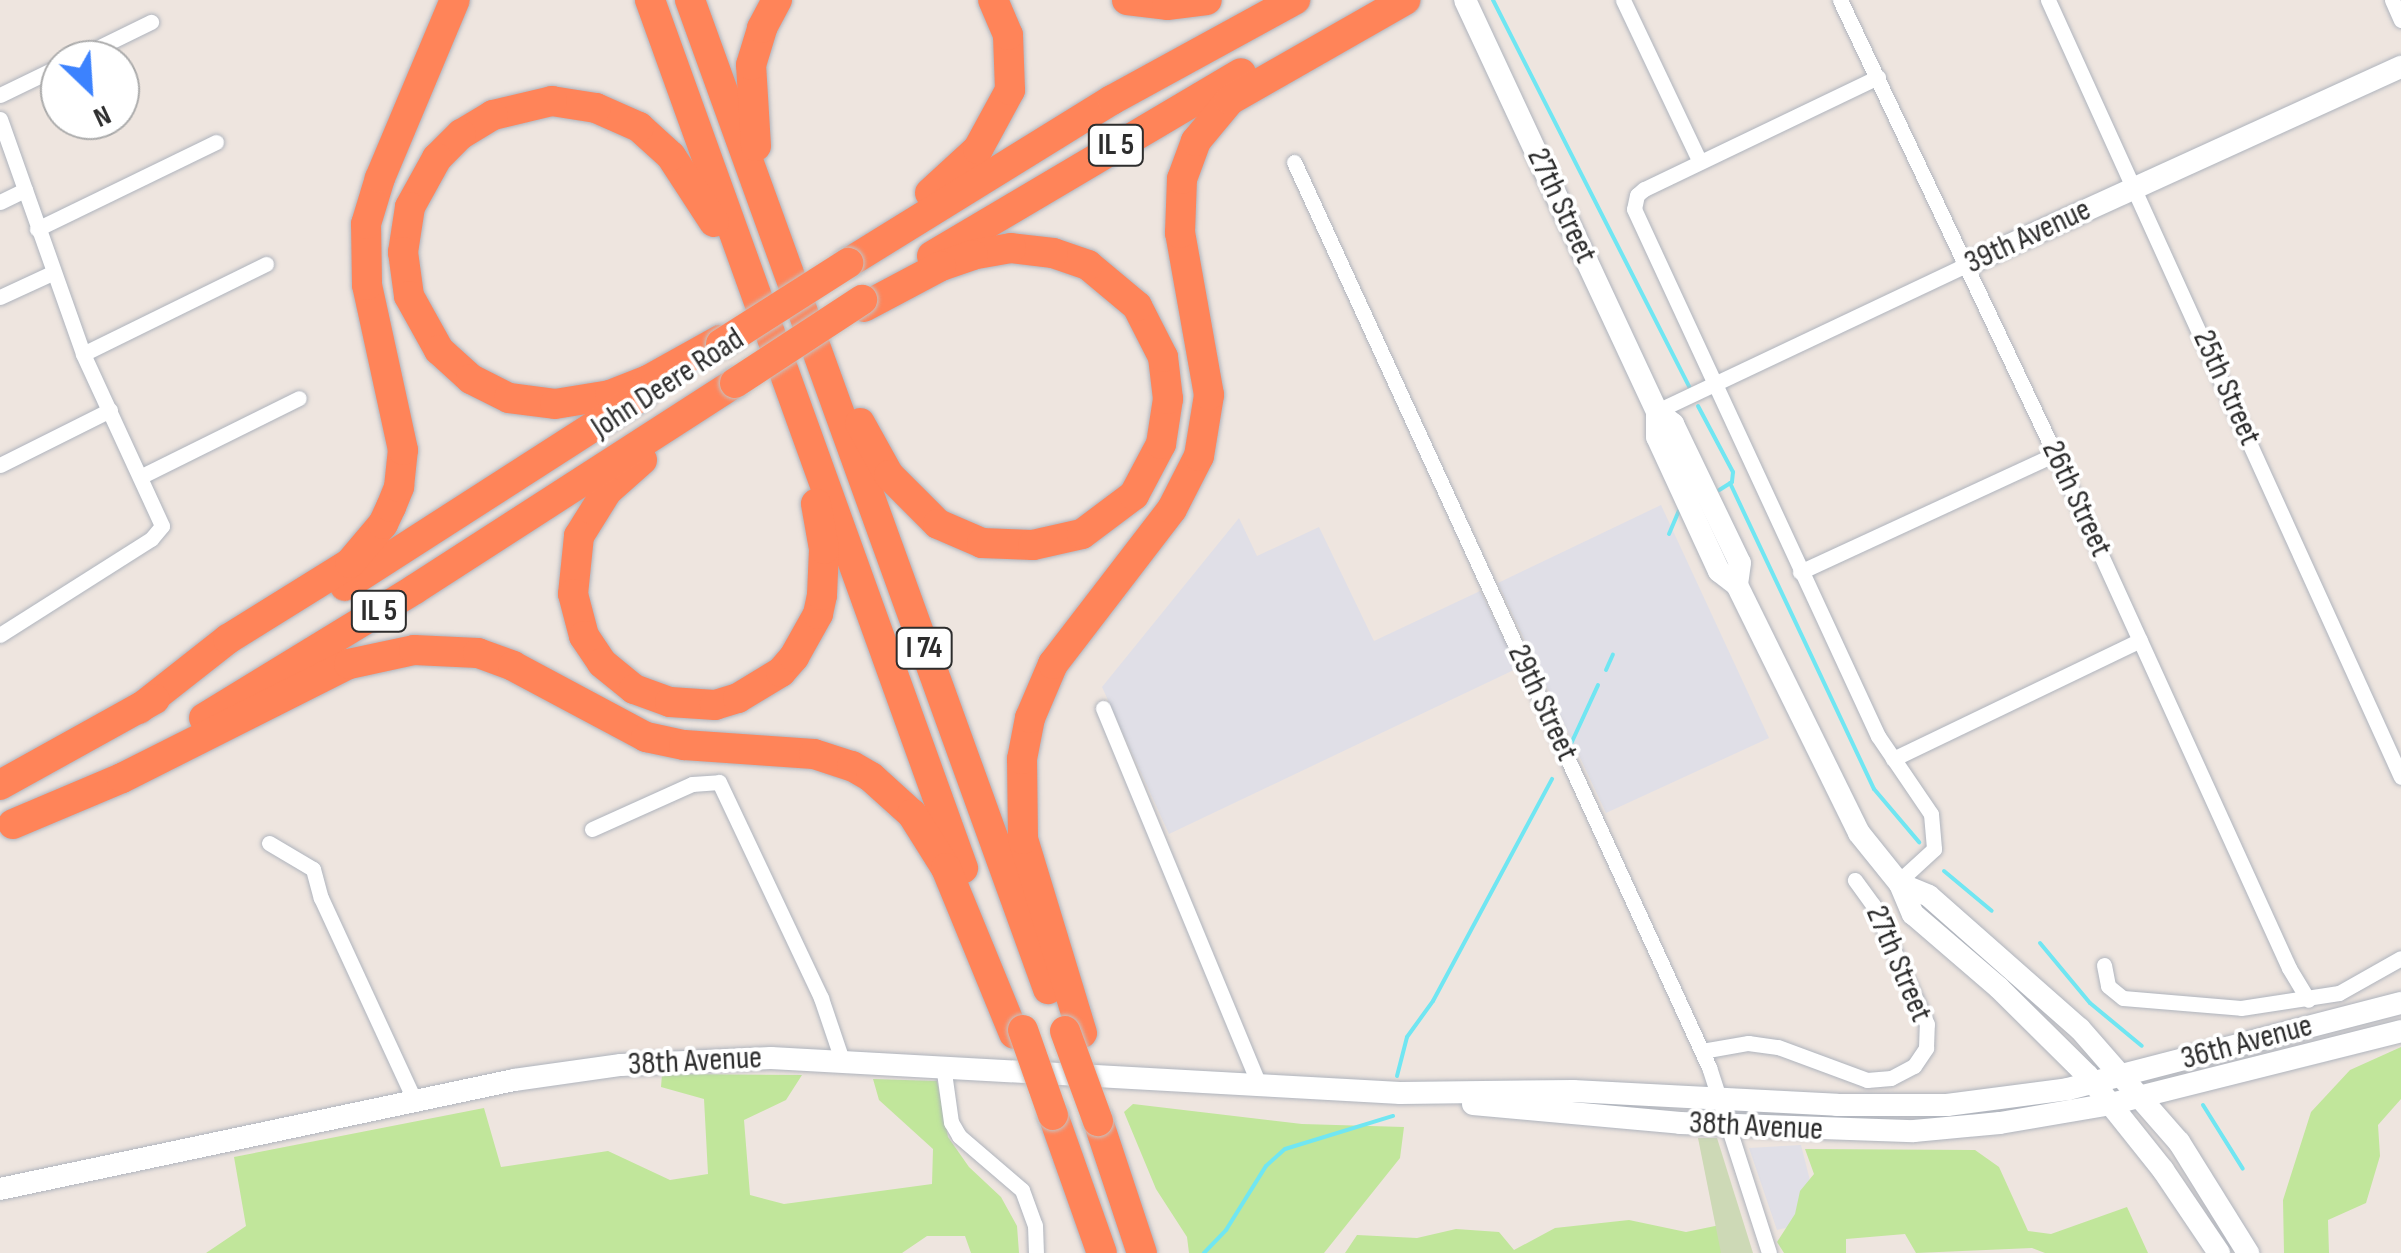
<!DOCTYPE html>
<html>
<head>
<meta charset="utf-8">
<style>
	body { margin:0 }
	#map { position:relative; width:2401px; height:1253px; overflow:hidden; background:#eee5df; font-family:"Sofia Sans Condensed",sans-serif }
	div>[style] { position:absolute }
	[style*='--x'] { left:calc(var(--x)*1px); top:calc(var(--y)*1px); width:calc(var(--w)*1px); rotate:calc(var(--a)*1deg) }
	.industrial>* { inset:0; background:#e0dfe7 }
	.green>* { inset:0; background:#c1e69b }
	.cemetery>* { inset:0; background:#cdd9b6 }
	.stream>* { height:4px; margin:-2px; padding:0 2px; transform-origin:2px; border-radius:2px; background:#70e6f2 }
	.roads { filter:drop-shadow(0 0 2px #afb4bd) drop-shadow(0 0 2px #afb4bd) }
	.street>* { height:15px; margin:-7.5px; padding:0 7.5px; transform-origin:7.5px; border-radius:7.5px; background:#fff }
	.secondary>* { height:22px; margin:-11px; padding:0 11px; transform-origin:11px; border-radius:11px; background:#fff }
	.highway>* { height:30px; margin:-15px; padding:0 15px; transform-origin:15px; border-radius:15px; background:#ff8459 }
	.bridges { filter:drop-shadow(0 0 2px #c4c4c4) drop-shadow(0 0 2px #c4c4c4) }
	.highway-bridge>* { height:30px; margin:-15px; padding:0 15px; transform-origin:15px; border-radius:15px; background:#ff8459 }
	span { translate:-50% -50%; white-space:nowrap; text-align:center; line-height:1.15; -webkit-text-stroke:8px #fff; paint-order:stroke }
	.shield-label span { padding:2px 8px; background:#fff; border:2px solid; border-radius:8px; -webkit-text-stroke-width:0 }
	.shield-label { font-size:30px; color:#2d2d2d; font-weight:700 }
	.street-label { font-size:32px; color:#2d2d2d }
	.north { position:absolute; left:40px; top:40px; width:100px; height:100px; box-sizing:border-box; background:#fff; border:2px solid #ababab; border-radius:50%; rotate:155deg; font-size:28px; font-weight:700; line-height:40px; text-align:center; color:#2d2d2d }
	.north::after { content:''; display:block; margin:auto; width:35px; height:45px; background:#3c82fe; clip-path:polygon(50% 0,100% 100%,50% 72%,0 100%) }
</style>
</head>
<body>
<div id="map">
	<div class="industrial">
		<i style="clip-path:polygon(1661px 505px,1769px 738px,1606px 813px,1498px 583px)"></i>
		<i style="clip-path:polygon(1239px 518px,1257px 556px,1319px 527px,1374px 641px,1480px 591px,1518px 668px,1169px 834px,1102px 687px)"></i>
		<i style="clip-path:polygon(1801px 1145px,1820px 1220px,1777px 1230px,1749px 1148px)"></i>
	</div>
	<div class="green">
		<i style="clip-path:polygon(2401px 1047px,2401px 1099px,2378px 1125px,2380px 1156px,2366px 1203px,2328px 1220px,2329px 1253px,2284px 1253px,2283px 1200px,2311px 1112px,2350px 1070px)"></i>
		<i style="clip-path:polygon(662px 1074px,802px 1075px,786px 1100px,744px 1120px,750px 1195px,784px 1204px,932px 1184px,933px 1149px,879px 1100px,873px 1079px,937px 1081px,948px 1137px,969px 1167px,1001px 1197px,1017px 1226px,1019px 1253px,971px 1253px,965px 1236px,927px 1236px,902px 1253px,206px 1253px,246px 1226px,234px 1157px,484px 1108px,501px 1167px,608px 1151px,670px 1180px,708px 1174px,704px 1099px,661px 1087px)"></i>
		<i style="clip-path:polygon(1133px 1104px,1302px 1124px,1404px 1127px,1400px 1158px,1324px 1253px,1189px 1253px,1187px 1237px,1156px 1189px,1124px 1112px)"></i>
		<i style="clip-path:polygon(1805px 1149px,1975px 1150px,1999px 1167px,2028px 1231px,2051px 1234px,2127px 1207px,2148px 1253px,2045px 1253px,2032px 1248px,1916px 1253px,1905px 1234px,1846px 1239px,1846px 1253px,1784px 1253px,1777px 1242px,1795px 1214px,1800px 1191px,1814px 1174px)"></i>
		<i style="clip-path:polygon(1629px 1220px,1686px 1232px,1720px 1225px,1726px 1253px,1345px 1253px,1357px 1235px,1417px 1238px,1456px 1229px,1499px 1232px,1514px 1250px,1555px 1228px)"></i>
	</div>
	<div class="cemetery">
		<i style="clip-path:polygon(1698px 1138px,1717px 1138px,1753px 1253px,1721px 1253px)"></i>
	</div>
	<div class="stream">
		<i style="--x:1493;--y:0;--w:435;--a:63.1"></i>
		<i style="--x:1698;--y:406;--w:75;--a:62.1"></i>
		<i style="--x:1733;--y:472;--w:10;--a:96"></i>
		<i style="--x:1732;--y:482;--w:15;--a:148"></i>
		<i style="--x:1730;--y:483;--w:338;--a:64.8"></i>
		<i style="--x:1874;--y:789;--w:70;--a:49.7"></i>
		<i style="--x:1669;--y:534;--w:25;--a:-67"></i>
		<i style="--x:1606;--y:670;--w:17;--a:-66"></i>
		<i style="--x:1570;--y:746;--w:67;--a:-65.3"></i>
		<i style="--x:1944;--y:871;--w:62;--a:39.8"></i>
		<i style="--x:2040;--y:943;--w:78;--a:50.2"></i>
		<i style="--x:2090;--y:1003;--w:67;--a:39.6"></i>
		<i style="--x:1397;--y:1076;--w:40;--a:-75.6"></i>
		<i style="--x:1407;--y:1037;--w:44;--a:-54.2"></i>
		<i style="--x:1433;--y:1001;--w:252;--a:-61.8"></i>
		<i style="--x:2203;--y:1105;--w:75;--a:58"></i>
		<i style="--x:1204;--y:1253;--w:32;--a:-46"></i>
		<i style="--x:1226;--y:1230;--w:75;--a:-58"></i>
		<i style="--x:1266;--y:1166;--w:25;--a:-42"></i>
		<i style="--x:1285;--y:1149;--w:113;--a:-17"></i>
	</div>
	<div class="roads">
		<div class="street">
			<i style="--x:1623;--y:0;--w:179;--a:64.6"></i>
			<i style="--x:1840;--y:0;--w:502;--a:64.66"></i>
			<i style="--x:2055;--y:454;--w:565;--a:65.52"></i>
			<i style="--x:2289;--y:968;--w:37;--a:59"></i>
			<i style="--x:2048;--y:0;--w:853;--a:65.57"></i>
			<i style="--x:2392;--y:0;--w:22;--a:66"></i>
			<i style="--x:73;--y:60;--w:87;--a:-26"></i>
			<i style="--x:1878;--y:77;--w:259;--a:154.4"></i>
			<i style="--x:1644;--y:189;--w:9;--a:139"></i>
			<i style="--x:1637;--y:195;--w:14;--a:102"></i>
			<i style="--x:1634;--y:209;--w:581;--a:65.16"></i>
			<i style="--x:1878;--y:736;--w:94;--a:55.8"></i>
			<i style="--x:1931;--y:814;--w:35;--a:85"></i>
			<i style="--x:1934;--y:849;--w:49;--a:137.5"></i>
			<i style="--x:0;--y:95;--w:67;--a:-25.8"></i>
			<i style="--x:0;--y:119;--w:249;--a:70.5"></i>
			<i style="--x:83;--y:354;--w:189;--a:65.3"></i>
			<i style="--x:162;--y:526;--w:17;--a:130"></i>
			<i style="--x:151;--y:539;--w:179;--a:147.6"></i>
			<i style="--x:1294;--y:162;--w:996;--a:65.37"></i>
			<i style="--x:1709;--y:1067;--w:195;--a:72.1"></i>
			<i style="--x:0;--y:202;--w:28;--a:-26"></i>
			<i style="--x:37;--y:229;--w:199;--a:-25.9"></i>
			<i style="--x:0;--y:297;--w:57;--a:-24.8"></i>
			<i style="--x:83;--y:354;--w:204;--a:-26.2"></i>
			<i style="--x:1657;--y:411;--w:342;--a:-25.3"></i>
			<i style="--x:0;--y:465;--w:123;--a:-26.6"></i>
			<i style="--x:142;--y:476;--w:175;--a:-26.4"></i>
			<i style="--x:1800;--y:572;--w:281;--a:-24.8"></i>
			<i style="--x:1103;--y:708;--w:408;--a:67.5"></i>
			<i style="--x:1893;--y:759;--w:274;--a:-25.7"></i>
			<i style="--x:592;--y:829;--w:110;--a:-24.2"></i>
			<i style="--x:692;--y:784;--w:27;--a:-4"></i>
			<i style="--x:719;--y:782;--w:239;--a:64.7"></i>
			<i style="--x:821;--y:998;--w:65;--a:71.3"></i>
			<i style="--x:269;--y:843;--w:51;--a:30.6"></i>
			<i style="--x:313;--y:869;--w:30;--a:75"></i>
			<i style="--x:321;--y:898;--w:224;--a:65.2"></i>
			<i style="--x:2104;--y:965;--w:21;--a:79"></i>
			<i style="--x:2108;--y:986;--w:19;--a:39"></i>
			<i style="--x:2123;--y:998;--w:118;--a:4.8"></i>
			<i style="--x:2241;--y:1008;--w:99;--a:-8.7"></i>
			<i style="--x:2339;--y:993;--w:71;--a:-29.4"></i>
			<i style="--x:1702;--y:1051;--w:47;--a:-9.9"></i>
			<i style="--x:1748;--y:1043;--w:30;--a:8"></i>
			<i style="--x:1778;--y:1047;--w:95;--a:20.3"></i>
			<i style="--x:1867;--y:1080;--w:24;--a:-5"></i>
			<i style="--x:1891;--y:1078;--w:26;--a:-28"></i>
			<i style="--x:1914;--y:1066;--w:22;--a:-56"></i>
			<i style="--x:1926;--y:1048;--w:24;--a:-88"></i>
			<i style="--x:1927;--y:1024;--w:131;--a:-114.4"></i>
			<i style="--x:1873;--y:905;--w:31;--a:-126"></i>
			<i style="--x:943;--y:1065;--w:58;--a:82"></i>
			<i style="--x:951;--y:1122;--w:16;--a:60"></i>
			<i style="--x:959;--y:1136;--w:83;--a:40.6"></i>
			<i style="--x:1022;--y:1190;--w:37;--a:70"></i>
			<i style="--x:1035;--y:1225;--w:28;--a:88"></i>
		</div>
		<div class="secondary">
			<i style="--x:1465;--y:0;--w:454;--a:65"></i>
			<i style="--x:1657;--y:411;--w:26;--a:90"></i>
			<i style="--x:1657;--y:437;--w:148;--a:65.2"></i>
			<i style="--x:1719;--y:571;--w:23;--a:38"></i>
			<i style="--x:1737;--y:585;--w:276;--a:63.8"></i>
			<i style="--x:1859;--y:833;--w:65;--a:51.2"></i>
			<i style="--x:1900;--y:884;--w:33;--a:67"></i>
			<i style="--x:1913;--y:914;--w:113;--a:40.7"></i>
			<i style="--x:1999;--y:988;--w:125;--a:44.7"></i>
			<i style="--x:2088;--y:1076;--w:120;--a:51.4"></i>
			<i style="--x:2163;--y:1170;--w:100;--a:56"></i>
			<i style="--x:1966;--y:265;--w:478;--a:-24.5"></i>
			<i style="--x:1657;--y:411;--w:21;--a:39"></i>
			<i style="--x:1673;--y:424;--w:154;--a:64.3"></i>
			<i style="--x:1740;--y:563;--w:22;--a:98"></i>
			<i style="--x:1900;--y:884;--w:31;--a:22"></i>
			<i style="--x:1929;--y:896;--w:201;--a:41.4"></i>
			<i style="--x:2080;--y:1029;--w:150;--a:48.8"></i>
			<i style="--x:2179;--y:1142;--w:131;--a:58.1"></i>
			<i style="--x:1473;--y:1104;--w:208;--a:5.2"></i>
			<i style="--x:1680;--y:1123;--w:234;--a:2"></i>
			<i style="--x:1914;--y:1131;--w:86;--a:-5.3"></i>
			<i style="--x:2000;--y:1123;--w:113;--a:-9.7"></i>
			<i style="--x:2111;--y:1104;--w:299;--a:-14.1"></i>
			<i style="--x:0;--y:1189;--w:525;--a:-11.97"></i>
			<i style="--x:514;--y:1080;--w:108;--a:-8"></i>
			<i style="--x:621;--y:1065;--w:150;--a:-2.7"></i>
			<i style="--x:771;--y:1058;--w:630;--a:3.18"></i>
			<i style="--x:1400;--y:1093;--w:173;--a:-0.7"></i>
			<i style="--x:1573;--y:1091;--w:264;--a:3"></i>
			<i style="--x:1837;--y:1105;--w:110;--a:0"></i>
			<i style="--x:1947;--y:1105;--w:122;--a:-7.5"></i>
			<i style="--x:2068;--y:1089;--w:344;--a:-14.5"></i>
		</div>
		<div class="highway">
			<i style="--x:650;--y:0;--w:923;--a:70.17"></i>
			<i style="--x:690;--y:0;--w:1052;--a:70.1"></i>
			<i style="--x:1127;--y:0;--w:40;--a:7.1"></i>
			<i style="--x:1167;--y:5;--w:40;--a:-7.1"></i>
			<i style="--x:756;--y:146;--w:81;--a:-93.5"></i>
			<i style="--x:751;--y:65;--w:39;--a:-73"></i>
			<i style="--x:762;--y:28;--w:32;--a:-62"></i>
			<i style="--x:930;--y:193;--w:65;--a:-42.5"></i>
			<i style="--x:978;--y:149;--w:67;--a:-61.5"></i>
			<i style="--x:1010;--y:90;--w:55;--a:-92.1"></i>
			<i style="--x:1008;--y:35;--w:38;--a:-113"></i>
			<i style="--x:714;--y:222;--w:79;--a:-123.1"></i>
			<i style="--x:671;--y:156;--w:43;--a:-137.8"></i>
			<i style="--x:639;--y:127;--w:47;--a:-156.2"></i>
			<i style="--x:596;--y:108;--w:45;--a:-171"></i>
			<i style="--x:552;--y:101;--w:61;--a:166.7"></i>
			<i style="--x:493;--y:115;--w:37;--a:149"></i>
			<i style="--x:461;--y:134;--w:34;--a:135"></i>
			<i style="--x:437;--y:158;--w:56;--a:118.9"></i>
			<i style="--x:410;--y:207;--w:46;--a:98.8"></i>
			<i style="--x:403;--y:252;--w:44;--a:82.2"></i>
			<i style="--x:409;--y:296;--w:62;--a:60.9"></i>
			<i style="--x:439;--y:350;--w:43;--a:42.2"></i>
			<i style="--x:471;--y:379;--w:42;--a:26.6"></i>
			<i style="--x:509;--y:398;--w:46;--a:7.4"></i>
			<i style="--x:555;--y:404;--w:56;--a:-9.3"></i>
			<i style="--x:610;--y:395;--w:41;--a:-21.5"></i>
			<i style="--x:648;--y:380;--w:82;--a:-29.1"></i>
			<i style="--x:932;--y:256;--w:359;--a:-30.6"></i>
			<i style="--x:848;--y:263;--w:310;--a:-31.7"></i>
			<i style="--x:1112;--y:100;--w:209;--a:-28.7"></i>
			<i style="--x:860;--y:423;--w:60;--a:60.9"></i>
			<i style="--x:889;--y:475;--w:69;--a:45"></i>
			<i style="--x:938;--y:524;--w:48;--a:23.4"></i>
			<i style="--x:982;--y:543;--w:51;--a:2.2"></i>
			<i style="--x:1033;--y:545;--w:50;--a:-12.7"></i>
			<i style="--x:1082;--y:534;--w:65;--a:-36.9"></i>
			<i style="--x:1134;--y:495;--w:58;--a:-62.1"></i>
			<i style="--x:1161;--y:444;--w:46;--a:-81.2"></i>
			<i style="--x:1168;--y:399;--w:42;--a:-96.8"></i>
			<i style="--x:1163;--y:357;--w:57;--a:-117"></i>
			<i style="--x:1137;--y:306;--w:64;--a:-140.1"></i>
			<i style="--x:1088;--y:265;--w:37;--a:-161"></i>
			<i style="--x:1053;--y:253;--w:42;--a:-173.2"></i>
			<i style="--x:1011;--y:248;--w:39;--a:170"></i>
			<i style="--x:973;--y:255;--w:34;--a:161"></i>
			<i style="--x:941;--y:266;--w:87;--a:152"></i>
			<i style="--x:642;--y:460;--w:47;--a:138.5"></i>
			<i style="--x:607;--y:491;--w:53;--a:121.9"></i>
			<i style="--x:579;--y:536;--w:58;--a:95.9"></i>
			<i style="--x:573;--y:594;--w:43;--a:75.3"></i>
			<i style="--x:584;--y:636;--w:32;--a:56"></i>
			<i style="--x:602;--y:663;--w:41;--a:39.1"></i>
			<i style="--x:634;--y:689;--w:38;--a:20"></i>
			<i style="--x:670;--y:702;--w:45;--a:3.8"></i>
			<i style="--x:715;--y:705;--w:24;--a:-17"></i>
			<i style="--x:738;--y:698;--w:50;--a:-31.2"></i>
			<i style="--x:781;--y:672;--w:20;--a:-49"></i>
			<i style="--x:794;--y:657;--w:49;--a:-60.8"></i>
			<i style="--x:818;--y:614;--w:19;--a:-78"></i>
			<i style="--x:822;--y:595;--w:46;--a:-87.5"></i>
			<i style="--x:824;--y:549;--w:46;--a:-100.1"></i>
			<i style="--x:345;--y:586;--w:354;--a:-32.7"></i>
			<i style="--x:139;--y:709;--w:113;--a:-38.2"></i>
			<i style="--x:228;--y:639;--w:144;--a:-31.9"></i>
			<i style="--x:350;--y:563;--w:51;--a:-49.8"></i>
			<i style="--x:383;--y:524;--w:19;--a:-65"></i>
			<i style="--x:391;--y:507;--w:22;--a:-68"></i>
			<i style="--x:399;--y:487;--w:37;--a:-84"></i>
			<i style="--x:403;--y:450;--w:169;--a:-102.3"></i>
			<i style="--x:367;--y:285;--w:61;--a:-90.9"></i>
			<i style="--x:366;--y:224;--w:48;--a:-73.1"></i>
			<i style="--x:380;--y:178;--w:193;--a:-67.2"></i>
			<i style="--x:204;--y:718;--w:247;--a:-31.4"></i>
			<i style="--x:415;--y:589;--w:381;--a:-32.8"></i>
			<i style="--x:0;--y:785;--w:177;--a:-29"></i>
			<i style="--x:13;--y:824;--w:118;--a:-22.9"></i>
			<i style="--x:122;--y:778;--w:254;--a:-26.7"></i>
			<i style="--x:349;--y:664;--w:66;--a:-12.2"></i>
			<i style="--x:414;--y:650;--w:64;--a:2.7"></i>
			<i style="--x:478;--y:653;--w:37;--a:20"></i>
			<i style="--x:513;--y:666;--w:151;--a:28.1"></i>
			<i style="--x:646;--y:737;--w:39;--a:12"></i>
			<i style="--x:684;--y:745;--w:130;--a:4"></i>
			<i style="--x:814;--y:754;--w:40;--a:18"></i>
			<i style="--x:852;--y:766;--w:22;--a:30"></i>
			<i style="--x:871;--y:777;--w:55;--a:42.1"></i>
			<i style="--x:912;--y:814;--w:64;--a:57.8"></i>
			<i style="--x:946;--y:868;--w:179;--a:67.7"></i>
			<i style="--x:1082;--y:1033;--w:203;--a:-106.9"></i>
			<i style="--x:1023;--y:839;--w:80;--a:-90.7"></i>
			<i style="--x:1022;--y:759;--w:42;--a:-79"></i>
			<i style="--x:1030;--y:718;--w:59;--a:-66.9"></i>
			<i style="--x:1053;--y:664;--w:195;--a:-52.5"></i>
			<i style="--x:1172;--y:509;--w:59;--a:-63"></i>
			<i style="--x:1199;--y:456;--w:62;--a:-80.7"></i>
			<i style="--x:1209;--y:395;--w:165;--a:-100.1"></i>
			<i style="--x:1180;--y:233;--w:54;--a:-87.9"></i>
			<i style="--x:1182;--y:179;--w:40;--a:-69.8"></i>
			<i style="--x:1196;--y:141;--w:53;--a:-50.3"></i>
			<i style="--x:1230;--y:100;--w:202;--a:-29.7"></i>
			<i style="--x:1053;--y:1115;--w:146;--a:70.5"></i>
			<i style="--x:1098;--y:1121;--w:139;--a:71.6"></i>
		</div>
	</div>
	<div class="bridges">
		<div class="highway-bridge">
			<i style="--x:721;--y:344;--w:151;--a:-32.5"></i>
			<i style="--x:735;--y:383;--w:152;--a:-33.2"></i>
			<i style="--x:1023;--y:1030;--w:90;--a:70.6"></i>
			<i style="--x:1065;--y:1031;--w:96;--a:69.9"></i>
		</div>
	</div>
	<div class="shield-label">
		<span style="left:1116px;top:145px">IL 5</span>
		<span style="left:379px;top:611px">IL 5</span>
		<span style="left:924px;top:648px">I 74</span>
	</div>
	<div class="street-label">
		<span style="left:1561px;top:206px;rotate:65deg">27th Street</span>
		<span style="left:2028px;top:237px;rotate:-25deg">39th Avenue</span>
		<span style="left:668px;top:384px;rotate:-33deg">John Deere Road</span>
		<span style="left:2226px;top:388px;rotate:66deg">25th Street</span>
		<span style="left:2076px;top:499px;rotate:65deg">26th Street</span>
		<span style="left:1542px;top:703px;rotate:65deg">29th Street</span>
		<span style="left:1898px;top:964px;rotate:67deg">27th Street</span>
		<span style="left:2247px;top:1043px;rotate:-15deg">36th Avenue</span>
		<span style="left:695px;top:1062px;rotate:-3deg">38th Avenue</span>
		<span style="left:1756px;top:1127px;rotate:3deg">38th Avenue</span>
	</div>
	<div class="north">N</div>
</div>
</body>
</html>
